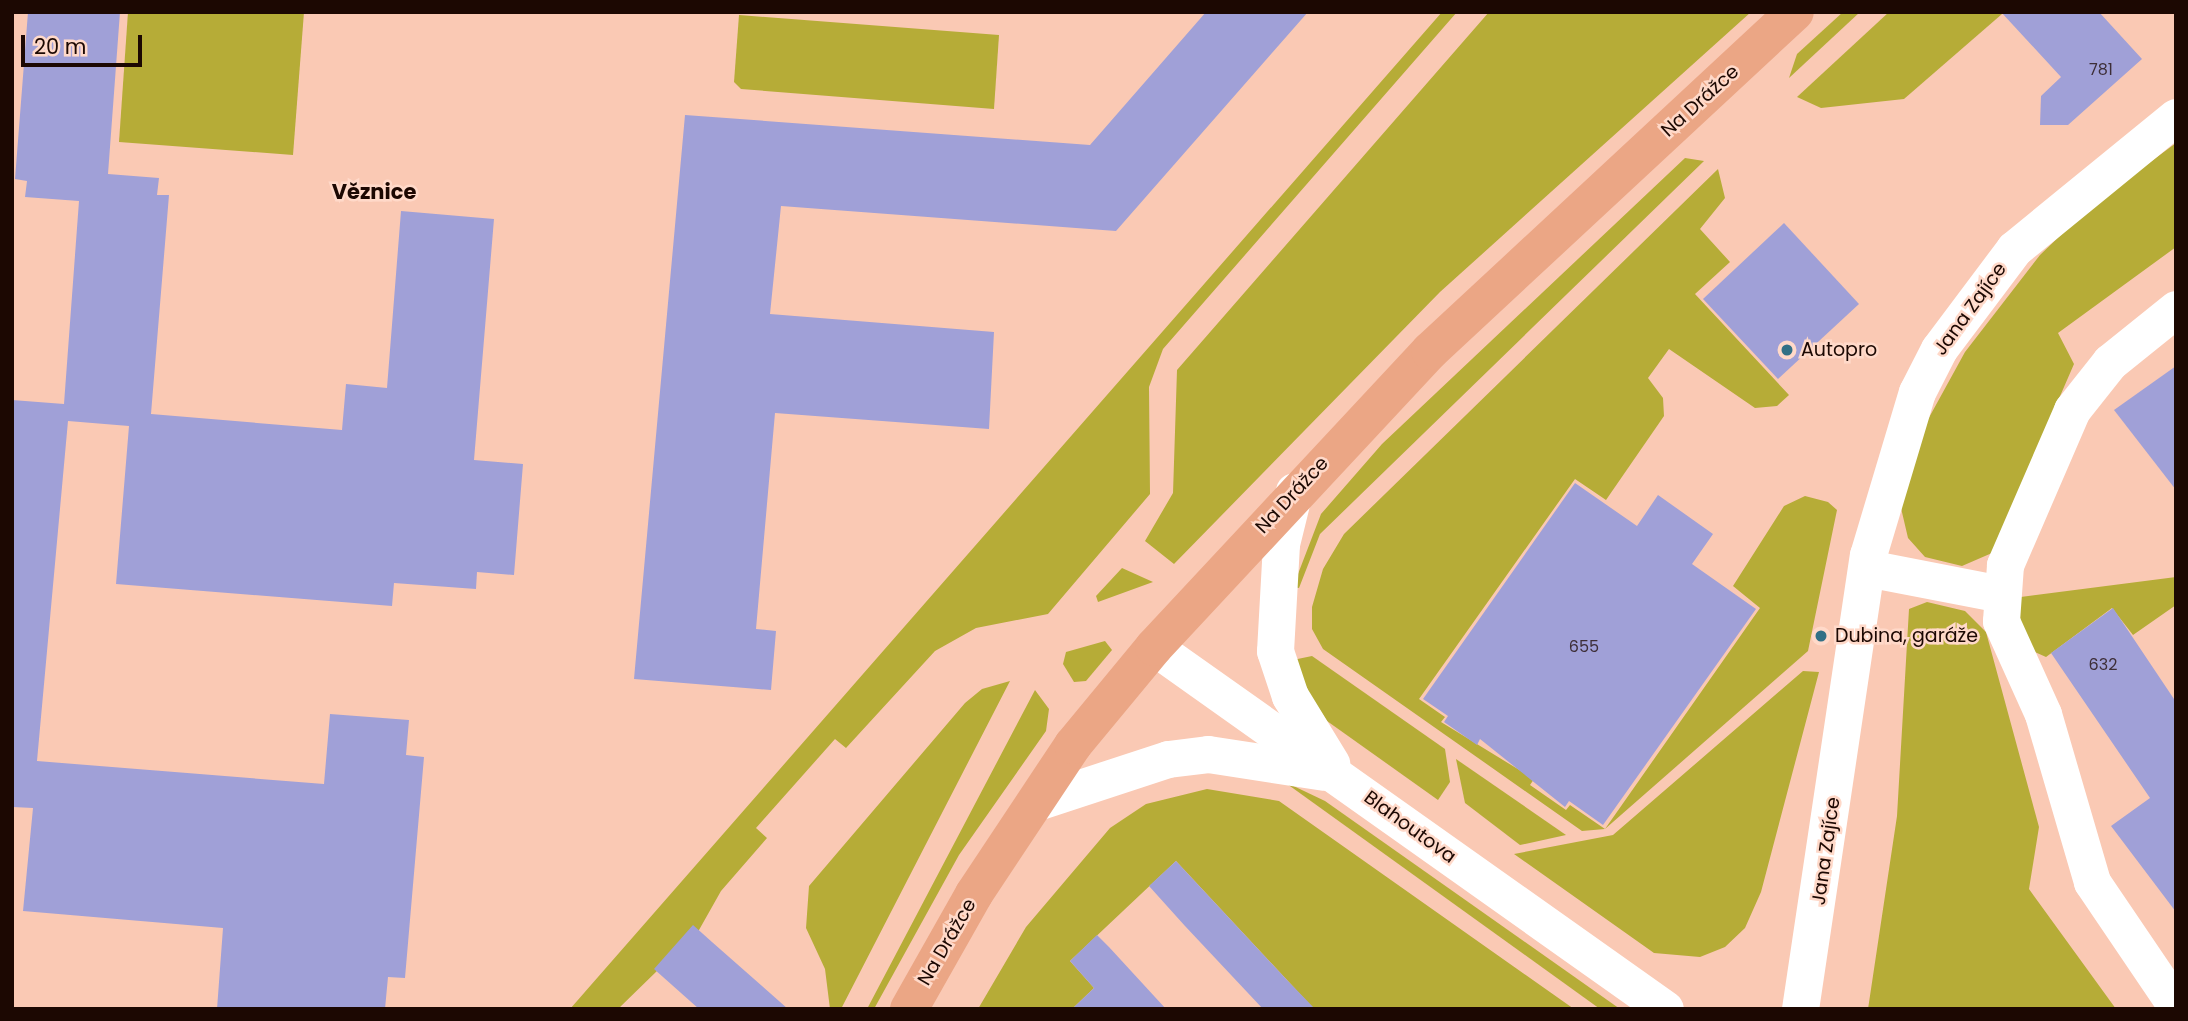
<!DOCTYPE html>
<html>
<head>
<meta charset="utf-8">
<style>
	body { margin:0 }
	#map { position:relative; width:2188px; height:1021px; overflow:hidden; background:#fac9b4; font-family:Poppins,sans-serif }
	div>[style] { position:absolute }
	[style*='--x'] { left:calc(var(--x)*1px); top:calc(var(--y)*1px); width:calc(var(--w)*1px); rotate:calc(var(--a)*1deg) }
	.green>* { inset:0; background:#b6ac37 }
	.building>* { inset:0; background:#a0a0d7 }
	.minor>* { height:37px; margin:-18.5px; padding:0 18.5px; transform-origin:18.5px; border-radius:18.5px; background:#fff }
	.primary>* { height:38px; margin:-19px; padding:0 19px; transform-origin:19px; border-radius:19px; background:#eba685 }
	.dots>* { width:19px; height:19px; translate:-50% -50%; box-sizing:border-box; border:4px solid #ffd9c9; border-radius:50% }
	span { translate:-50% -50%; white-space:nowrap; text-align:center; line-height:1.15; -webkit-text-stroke:5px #ffd9c9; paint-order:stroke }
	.number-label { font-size:16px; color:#3d2e37 }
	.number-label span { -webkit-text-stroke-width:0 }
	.street-label { font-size:19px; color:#1c0802 }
	.poi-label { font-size:19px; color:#1c0802 }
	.left { translate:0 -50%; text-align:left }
	.neighbourhood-label { font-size:21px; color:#1c0802; font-weight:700 }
	.frame { position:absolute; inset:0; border:14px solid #1c0802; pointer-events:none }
	.scale { position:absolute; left:21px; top:35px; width:121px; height:32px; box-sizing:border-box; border:4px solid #1c0802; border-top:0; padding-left:9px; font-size:21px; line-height:24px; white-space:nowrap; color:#1c0802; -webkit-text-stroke:5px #ffd9c9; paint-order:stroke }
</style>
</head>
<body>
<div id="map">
	<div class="green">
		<i style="clip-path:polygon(128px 12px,304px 12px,293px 155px,119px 142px)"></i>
		<i style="clip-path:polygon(1442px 12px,1457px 12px,1163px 349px,1149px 387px,1150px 494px,1048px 614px,976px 628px,935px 651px,846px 748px,835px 739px,756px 828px,767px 838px,721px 891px,699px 930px,618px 1009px,570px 1009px)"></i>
		<i style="clip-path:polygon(1489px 12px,1751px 12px,1440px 292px,1174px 564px,1145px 541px,1173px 493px,1177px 370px)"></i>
		<i style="clip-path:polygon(1843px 12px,1860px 12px,1789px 78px,1797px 54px)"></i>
		<i style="clip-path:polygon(1889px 12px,2002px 14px,1904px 99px,1821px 108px,1797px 97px)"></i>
		<i style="clip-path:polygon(739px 15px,999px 35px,994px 109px,741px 89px,734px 82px)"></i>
		<i style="clip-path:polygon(2176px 143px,2176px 247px,2058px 333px,2074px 364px,1992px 553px,1962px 566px,1925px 557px,1908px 538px,1901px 508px,1920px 434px,1965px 352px,2040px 255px,2092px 205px)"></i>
		<i style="clip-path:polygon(1685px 158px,1704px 161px,1320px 534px,1299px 588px,1293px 587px,1321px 514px,1382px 444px)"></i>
		<i style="clip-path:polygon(1718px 169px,1725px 198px,1700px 229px,1730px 262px,1695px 294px,1789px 395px,1777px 406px,1755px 408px,1669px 349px,1648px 378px,1663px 398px,1664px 416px,1606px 500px,1575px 479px,1419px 699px,1445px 717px,1441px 722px,1534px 779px,1530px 785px,1566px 810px,1570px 805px,1605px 829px,1760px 608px,1733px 586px,1784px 506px,1805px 496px,1828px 502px,1837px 510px,1808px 651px,1605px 829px,1582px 831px,1323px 649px,1312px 629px,1312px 607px,1323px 569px,1344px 534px)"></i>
		<i style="clip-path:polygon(1122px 568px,1153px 582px,1098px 602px,1096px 596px)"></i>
		<i style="clip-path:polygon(2176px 577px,2176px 605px,2133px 635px,2112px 608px,2046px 657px,2024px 647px,2013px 598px)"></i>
		<i style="clip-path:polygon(1927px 602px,1965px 611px,1986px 632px,2039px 827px,2029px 889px,2116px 1009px,1868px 1009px,1897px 816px,1909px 609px)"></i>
		<i style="clip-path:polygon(1105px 641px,1112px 650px,1086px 681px,1074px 682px,1063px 664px,1066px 652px)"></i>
		<i style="clip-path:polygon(1312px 656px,1445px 749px,1450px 782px,1438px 800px,1327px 721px,1288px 661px)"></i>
		<i style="clip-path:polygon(1803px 671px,1819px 672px,1761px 892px,1745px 928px,1725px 947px,1700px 957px,1654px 953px,1514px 854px,1613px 835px)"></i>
		<i style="clip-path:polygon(1010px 681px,841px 1009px,830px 1009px,825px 969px,806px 928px,809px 886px,965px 703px,982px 689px)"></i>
		<i style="clip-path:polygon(1035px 690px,1049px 709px,1046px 731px,959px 855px,874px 1009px,867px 1009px)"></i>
		<i style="clip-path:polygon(1456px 759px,1566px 835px,1520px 845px,1465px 803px)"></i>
		<i style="clip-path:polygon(1283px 781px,1325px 801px,1620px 1009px,1600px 1009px)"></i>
		<i style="clip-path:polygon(1207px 789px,1279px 801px,1574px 1009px,1314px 1009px,1176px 861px,1070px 961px,1094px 988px,1072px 1009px,978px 1009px,1026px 927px,1110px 828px,1146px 804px)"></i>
	</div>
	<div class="building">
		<i style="clip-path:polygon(28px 12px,120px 12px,108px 174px,159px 178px,157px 195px,169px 195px,151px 414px,342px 430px,346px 384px,387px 388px,401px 211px,494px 219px,474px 460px,523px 464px,514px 575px,477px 572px,476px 589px,394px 583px,392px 606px,116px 584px,129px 426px,68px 421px,37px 761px,324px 784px,330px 714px,409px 720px,406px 755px,424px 757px,405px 978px,388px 977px,385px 1009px,217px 1009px,223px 928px,23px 911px,33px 808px,13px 807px,12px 400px,64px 404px,79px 201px,25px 197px,27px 181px,15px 179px)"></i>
		<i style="clip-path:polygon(1206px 12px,1308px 12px,1116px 231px,781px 206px,770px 314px,994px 332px,989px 429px,775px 413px,756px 629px,776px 631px,771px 690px,634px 679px,685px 115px,1090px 145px)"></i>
		<i style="clip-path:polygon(2001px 12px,2099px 12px,2142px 59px,2068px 125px,2040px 125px,2041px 96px,2061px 77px)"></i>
		<i style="clip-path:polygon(1784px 223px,1859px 304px,1778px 379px,1703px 299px)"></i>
		<i style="clip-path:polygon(2176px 366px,2176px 490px,2114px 410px)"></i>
		<i style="clip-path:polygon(1575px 483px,1637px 526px,1658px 495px,1713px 534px,1692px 564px,1756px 609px,1603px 825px,1569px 801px,1565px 807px,1480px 739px,1477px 745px,1444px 722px,1448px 716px,1423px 699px)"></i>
		<i style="clip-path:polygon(2113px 608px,2176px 702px,2176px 912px,2111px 826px,2150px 798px,2051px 653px)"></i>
		<i style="clip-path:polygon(1176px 861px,1287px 980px,1315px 1009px,1263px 1009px,1185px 926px,1149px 886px)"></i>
		<i style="clip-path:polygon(693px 925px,712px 942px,788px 1009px,699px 1009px,654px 969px)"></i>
		<i style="clip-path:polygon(1097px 935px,1109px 947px,1166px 1009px,1072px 1009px,1094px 988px,1070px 961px)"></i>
	</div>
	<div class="minor">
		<i style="--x:2176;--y:309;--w:85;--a:141.2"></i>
		<i style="--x:2110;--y:362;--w:61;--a:128.4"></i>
		<i style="--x:2072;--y:410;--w:169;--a:113.4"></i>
		<i style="--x:2005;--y:565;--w:56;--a:94.1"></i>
		<i style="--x:2001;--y:621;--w:102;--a:65.7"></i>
		<i style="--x:2043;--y:714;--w:175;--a:73.7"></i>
		<i style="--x:2092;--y:882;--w:150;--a:55.9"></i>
		<i style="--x:1294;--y:491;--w:55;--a:103.8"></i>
		<i style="--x:1281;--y:544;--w:107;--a:93.2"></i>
		<i style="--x:1275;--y:651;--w:47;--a:71.6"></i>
		<i style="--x:1290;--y:696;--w:79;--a:58.5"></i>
		<i style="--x:1867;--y:568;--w:136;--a:11"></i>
		<i style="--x:1154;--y:647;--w:626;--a:35.31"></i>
		<i style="--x:1034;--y:803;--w:141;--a:-18.2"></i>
		<i style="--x:1168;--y:759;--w:40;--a:-7.1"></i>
		<i style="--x:1208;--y:754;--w:118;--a:8.7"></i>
		<i style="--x:1800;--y:1009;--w:459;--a:-81.5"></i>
		<i style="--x:1868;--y:555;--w:170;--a:-73.3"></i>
		<i style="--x:1917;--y:392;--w:48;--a:-62.9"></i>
		<i style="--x:1939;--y:349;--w:125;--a:-53.1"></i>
		<i style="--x:2014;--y:249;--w:209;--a:-39.2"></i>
	</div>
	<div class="primary">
		<i style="--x:909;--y:1009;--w:132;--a:-60.5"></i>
		<i style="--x:974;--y:894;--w:179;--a:-56.4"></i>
		<i style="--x:1073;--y:745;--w:127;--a:-50.4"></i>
		<i style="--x:1154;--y:647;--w:405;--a:-47"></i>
		<i style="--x:1430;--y:351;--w:498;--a:-42.9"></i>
	</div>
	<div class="dots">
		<i style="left:1787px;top:350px;background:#327086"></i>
		<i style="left:1821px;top:636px;background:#327086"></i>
	</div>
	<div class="number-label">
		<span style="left:2101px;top:70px">781</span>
		<span style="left:1584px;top:647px">655</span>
		<span style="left:2103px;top:665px">632</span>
	</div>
	<div class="street-label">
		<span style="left:1700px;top:101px;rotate:-42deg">Na Drážce</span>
		<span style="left:1970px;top:309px;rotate:-54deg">Jana Zajíce</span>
		<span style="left:1292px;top:495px;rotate:-47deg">Na Drážce</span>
		<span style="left:1410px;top:827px;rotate:36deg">Blahoutova</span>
		<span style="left:1826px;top:851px;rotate:-82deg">Jana Zajíce</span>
		<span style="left:947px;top:942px;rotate:-60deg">Na Drážce</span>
	</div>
	<div class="poi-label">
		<span class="left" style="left:1801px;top:350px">Autopro</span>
		<span class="left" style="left:1835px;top:636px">Dubina, garáže</span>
	</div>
	<div class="neighbourhood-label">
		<span style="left:374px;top:192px">Věznice</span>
	</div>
	<div class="frame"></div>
	<div class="scale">20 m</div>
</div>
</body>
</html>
